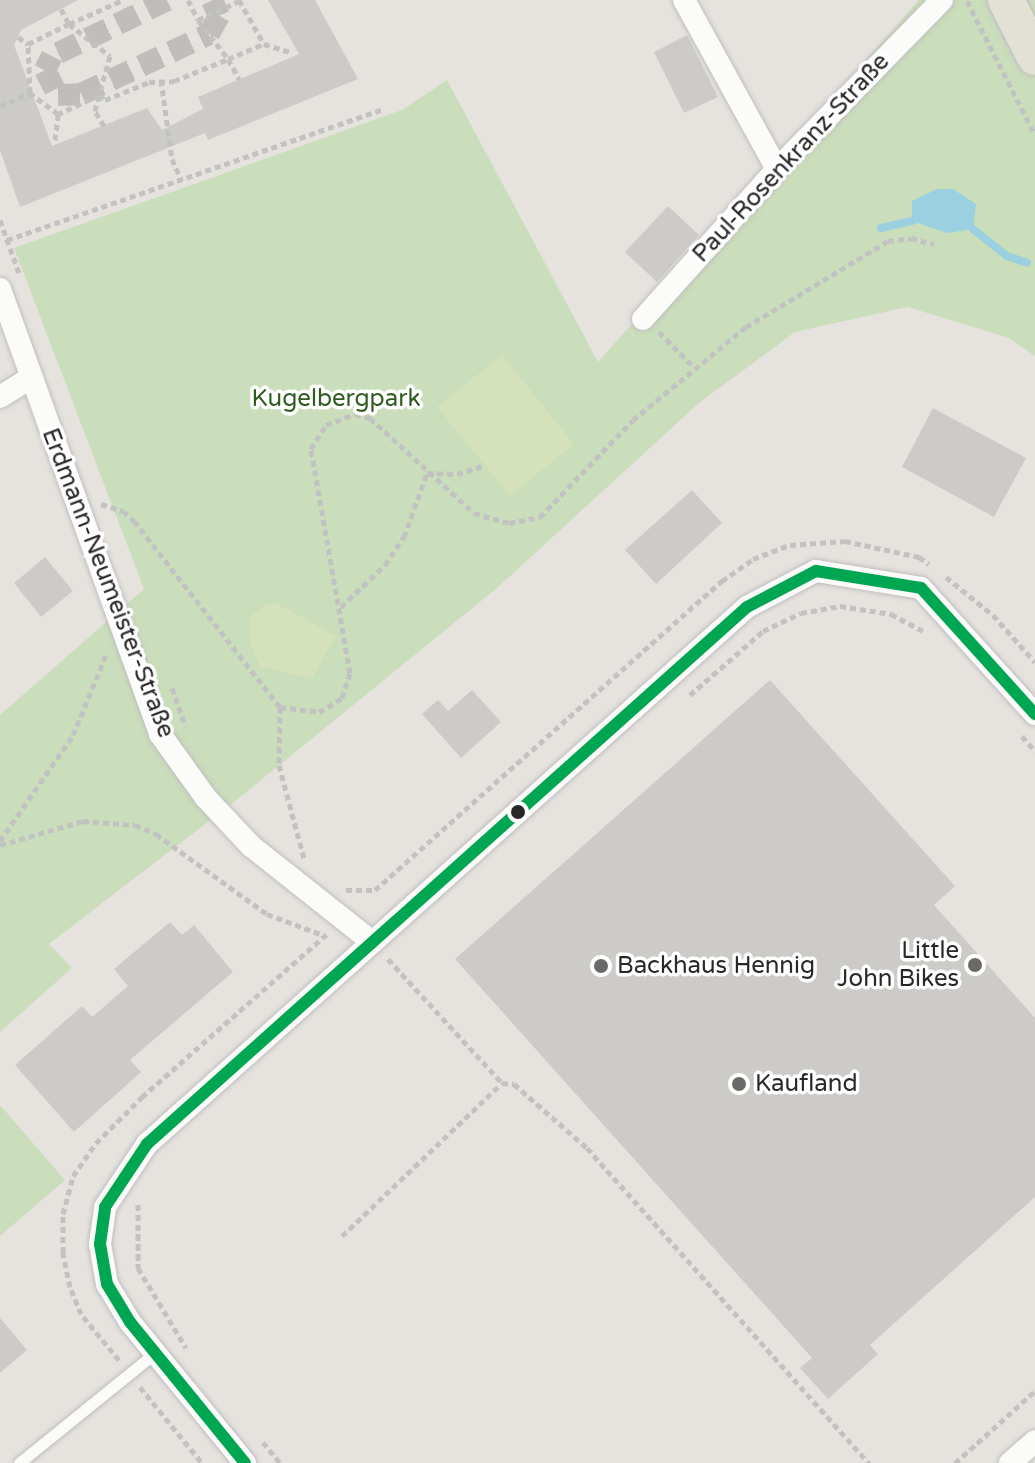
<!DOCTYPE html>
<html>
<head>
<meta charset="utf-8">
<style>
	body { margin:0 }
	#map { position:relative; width:1035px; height:1463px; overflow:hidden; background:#e6e3df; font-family:"Varela Round",sans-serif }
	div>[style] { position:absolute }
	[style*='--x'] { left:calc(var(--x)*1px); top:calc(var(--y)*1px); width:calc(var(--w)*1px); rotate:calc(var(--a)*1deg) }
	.green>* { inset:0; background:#cadebb }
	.pitch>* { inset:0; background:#d4e1ba }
	.water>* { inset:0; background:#9ad0df }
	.stream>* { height:8px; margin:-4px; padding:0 4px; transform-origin:4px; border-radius:4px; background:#9ad0df }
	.building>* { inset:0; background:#cdcbc8 }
	.street-tunnel>* { height:22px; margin-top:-11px; transform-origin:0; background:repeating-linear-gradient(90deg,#c0beba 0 22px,transparent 0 33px) }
	.path>* { height:5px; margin-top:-2.5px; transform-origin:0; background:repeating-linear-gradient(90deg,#c3c2c2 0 6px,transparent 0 10px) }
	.roads { filter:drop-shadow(0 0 2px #c0bfbf) drop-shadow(0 0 2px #c0bfbf) }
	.lane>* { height:11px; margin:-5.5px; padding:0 5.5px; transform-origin:5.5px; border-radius:5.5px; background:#fbfbfa }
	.street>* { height:22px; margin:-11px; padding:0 11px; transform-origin:11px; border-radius:11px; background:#fbfbfa }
	.primary>* { height:36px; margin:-18px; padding:0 18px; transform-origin:18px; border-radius:18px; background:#e3e0d5 }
	.bus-1>* { height:12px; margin:-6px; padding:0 6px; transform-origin:6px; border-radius:6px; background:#00a651 }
	.dots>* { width:22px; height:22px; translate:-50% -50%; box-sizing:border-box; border:4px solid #fff; border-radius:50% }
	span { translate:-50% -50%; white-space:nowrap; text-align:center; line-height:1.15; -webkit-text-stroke:7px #fff; paint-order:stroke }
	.street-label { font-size:24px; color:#282828 }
	.park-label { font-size:24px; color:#305c22 }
	.poi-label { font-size:24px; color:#282828 }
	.right { translate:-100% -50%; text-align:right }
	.left { translate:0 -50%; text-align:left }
</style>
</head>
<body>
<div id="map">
	<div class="green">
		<i style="clip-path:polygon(919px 0,1035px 0,1035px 356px,1009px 338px,908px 307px,795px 332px,699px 403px,497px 588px,239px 798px,49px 944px,72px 968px,0 1032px,0 715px,144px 589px,14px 248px,402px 110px,447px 80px,598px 362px)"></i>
		<i style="clip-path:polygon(0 1105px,65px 1180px,0 1236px)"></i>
	</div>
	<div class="pitch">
		<i style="clip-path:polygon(502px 355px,574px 444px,510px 496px,437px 407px)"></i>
		<i style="clip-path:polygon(276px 603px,336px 636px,312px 678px,260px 666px,251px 646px,249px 618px,266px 604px)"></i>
	</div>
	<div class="water">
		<i style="clip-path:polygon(937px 189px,953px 189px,976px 204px,973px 229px,947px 233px,912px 221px,912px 201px)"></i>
	</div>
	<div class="stream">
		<i style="--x:881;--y:228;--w:32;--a:-13"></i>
		<i style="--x:973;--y:229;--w:43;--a:38.5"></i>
		<i style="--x:1007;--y:256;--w:21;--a:19"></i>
	</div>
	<div class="building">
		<i style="clip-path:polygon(0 0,78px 0,21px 30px,14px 45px,52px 146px,147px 108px,162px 130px,203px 109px,198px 97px,299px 54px,268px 0,315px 0,358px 79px,208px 140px,205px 133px,20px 207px,0 150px)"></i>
		<i style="clip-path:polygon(687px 35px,718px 97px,684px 113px,654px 52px)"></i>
		<i style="clip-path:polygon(668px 206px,699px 235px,657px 282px,625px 252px)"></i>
		<i style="clip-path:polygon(933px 408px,1026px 458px,994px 517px,902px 467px)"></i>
		<i style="clip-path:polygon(692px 490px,722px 523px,656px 584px,625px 550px)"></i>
		<i style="clip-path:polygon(45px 557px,73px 591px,41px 617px,14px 583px)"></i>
		<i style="clip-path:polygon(770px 680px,955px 886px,934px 905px,1035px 1018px,1035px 1197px,870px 1345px,878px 1354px,828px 1399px,800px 1368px,812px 1358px,455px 959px)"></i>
		<i style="clip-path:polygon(472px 690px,501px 722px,461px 758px,422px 714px,438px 700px,448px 711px)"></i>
		<i style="clip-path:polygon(170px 922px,182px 935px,194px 925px,233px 972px,130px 1060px,141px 1072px,74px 1132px,15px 1065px,82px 1006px,92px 1017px,128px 986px,114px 969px)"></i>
		<i style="clip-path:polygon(0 1318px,27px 1350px,0 1373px)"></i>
	</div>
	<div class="street-tunnel">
		<i style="--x:167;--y:0;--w:128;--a:154"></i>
		<i style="--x:52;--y:56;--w:16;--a:117"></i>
		<i style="--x:45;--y:70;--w:28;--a:63"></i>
		<i style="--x:58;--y:95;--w:23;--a:-2"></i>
		<i style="--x:81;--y:94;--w:141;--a:-25.1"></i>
		<i style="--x:209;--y:34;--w:21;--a:-61"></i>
		<i style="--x:219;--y:16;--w:17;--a:-114"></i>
	</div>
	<div class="path">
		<i style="--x:188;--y:0;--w:22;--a:63"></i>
		<i style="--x:198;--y:20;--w:47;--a:-24.9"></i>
		<i style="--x:239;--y:0;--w:51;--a:60.4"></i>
		<i style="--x:264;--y:44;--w:27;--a:17"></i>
		<i style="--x:967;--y:1;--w:150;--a:63.1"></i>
		<i style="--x:61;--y:9;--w:17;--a:62"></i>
		<i style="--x:69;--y:24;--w:52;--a:38"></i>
		<i style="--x:110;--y:56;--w:41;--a:105.8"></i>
		<i style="--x:99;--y:95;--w:45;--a:155.1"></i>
		<i style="--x:58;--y:114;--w:35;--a:-143"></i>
		<i style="--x:30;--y:93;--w:49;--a:-92.3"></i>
		<i style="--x:28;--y:44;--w:46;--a:-26"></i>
		<i style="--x:69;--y:24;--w:59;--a:-24"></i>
		<i style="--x:198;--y:20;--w:49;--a:52.4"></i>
		<i style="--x:228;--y:59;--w:39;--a:-23"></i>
		<i style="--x:18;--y:37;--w:12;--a:35"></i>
		<i style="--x:161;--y:80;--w:80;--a:82.1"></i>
		<i style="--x:172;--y:159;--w:22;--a:66"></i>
		<i style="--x:0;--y:106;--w:33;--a:-23"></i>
		<i style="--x:104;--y:126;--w:17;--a:-121"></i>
		<i style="--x:95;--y:111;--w:16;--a:-76"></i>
		<i style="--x:99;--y:95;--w:8;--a:40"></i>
		<i style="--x:105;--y:100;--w:48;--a:-22.2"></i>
		<i style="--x:149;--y:82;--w:25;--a:-2"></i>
		<i style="--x:174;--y:81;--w:58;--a:-22.2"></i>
		<i style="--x:228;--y:59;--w:23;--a:61"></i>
		<i style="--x:55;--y:140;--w:26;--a:-83"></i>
		<i style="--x:0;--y:220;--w:56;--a:70.3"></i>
		<i style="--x:7;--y:240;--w:398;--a:-19.2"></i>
		<i style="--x:659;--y:332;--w:49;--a:45"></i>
		<i style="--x:101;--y:504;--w:23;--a:18"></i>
		<i style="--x:123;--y:511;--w:15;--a:42"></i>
		<i style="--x:134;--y:521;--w:236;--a:51.9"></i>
		<i style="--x:280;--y:707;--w:39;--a:7"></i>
		<i style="--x:319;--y:712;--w:27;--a:-31"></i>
		<i style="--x:342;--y:698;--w:26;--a:-72"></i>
		<i style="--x:350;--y:673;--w:227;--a:-99.9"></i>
		<i style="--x:311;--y:449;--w:28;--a:-58"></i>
		<i style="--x:326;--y:425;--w:31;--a:-21"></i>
		<i style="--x:355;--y:414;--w:16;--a:15"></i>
		<i style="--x:370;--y:418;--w:141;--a:42.4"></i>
		<i style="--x:474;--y:513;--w:36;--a:16"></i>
		<i style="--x:509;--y:523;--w:32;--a:-11"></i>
		<i style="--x:540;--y:517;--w:134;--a:-46.2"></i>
		<i style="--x:633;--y:420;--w:146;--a:-39.5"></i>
		<i style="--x:746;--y:327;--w:166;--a:-31.2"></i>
		<i style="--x:888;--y:241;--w:23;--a:-7"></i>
		<i style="--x:911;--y:238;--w:24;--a:15"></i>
		<i style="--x:946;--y:577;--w:60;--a:39"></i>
		<i style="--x:993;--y:615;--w:63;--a:48.2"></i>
		<i style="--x:341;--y:607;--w:61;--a:-43.7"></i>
		<i style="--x:385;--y:565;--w:34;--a:-56"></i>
		<i style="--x:404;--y:537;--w:68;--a:-70.2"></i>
		<i style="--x:427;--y:473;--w:30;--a:2"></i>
		<i style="--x:457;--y:474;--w:29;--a:-18"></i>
		<i style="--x:172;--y:688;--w:41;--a:70.3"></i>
		<i style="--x:690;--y:695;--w:97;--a:-41.2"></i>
		<i style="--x:763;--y:631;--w:42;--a:-25.3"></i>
		<i style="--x:801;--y:613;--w:40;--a:-10"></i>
		<i style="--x:840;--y:606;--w:52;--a:8.9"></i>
		<i style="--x:891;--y:614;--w:40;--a:28"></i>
		<i style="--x:280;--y:707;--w:58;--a:91"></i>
		<i style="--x:279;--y:765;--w:96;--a:75"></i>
		<i style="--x:1022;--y:736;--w:20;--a:49"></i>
		<i style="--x:0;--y:841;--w:129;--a:-55.4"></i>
		<i style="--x:73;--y:735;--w:87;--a:-67.6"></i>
		<i style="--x:0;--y:845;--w:86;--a:-16.1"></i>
		<i style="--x:83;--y:821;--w:52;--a:4.4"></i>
		<i style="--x:135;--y:825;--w:23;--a:23"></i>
		<i style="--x:156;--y:834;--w:137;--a:35.8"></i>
		<i style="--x:267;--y:914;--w:60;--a:20.6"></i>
		<i style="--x:346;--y:890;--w:29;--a:0"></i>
		<i style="--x:375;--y:890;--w:465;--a:-41.7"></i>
		<i style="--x:722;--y:581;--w:38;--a:-35"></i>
		<i style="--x:753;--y:559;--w:40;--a:-21"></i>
		<i style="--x:790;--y:545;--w:55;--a:-4.2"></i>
		<i style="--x:845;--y:541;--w:76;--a:12.2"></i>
		<i style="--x:919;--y:557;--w:12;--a:35"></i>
		<i style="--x:388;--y:959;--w:168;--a:47.4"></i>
		<i style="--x:502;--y:1083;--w:12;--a:5"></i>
		<i style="--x:514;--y:1084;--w:97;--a:41.2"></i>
		<i style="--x:587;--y:1148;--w:423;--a:48.2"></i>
		<i style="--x:138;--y:1204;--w:64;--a:90"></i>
		<i style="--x:138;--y:1268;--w:93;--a:59"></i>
		<i style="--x:342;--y:1236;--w:221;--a:-43.7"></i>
		<i style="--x:119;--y:1360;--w:60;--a:-129.6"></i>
		<i style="--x:81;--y:1314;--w:29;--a:-112"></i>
		<i style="--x:70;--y:1287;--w:35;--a:-102"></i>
		<i style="--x:63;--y:1253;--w:39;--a:-90"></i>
		<i style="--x:63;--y:1214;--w:39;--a:-75"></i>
		<i style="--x:73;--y:1176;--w:40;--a:-55.1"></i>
		<i style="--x:96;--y:1143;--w:65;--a:-45"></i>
		<i style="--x:142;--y:1097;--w:247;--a:-41.4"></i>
		<i style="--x:140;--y:1387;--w:98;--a:50.8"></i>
		<i style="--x:263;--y:1442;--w:27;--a:51"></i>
		<i style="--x:955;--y:1463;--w:108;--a:-42"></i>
	</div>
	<div class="roads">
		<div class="lane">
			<i style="--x:19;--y:1463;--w:175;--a:-39"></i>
		</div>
		<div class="street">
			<i style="--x:684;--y:0;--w:193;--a:61.2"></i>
			<i style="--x:0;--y:289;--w:473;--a:70.2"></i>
			<i style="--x:160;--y:734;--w:79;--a:54.3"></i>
			<i style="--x:206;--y:798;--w:66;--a:46.8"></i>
			<i style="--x:251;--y:846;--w:154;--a:38.4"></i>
			<i style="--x:643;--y:319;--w:201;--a:-48.2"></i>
			<i style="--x:777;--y:169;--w:236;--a:-45.7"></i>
			<i style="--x:0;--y:397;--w:36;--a:-32"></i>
			<i style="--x:245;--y:1463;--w:182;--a:-129.2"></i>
			<i style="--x:130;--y:1322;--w:44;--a:-121.2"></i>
			<i style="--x:107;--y:1284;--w:41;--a:-99.9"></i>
			<i style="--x:100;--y:1244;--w:37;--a:-82"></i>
			<i style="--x:105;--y:1207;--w:76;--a:-56.3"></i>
			<i style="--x:147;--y:1144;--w:805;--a:-41.83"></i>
			<i style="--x:747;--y:607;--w:78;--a:-27.6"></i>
			<i style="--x:816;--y:571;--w:106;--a:9.2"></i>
			<i style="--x:921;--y:588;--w:170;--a:47.9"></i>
			<i style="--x:1010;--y:1463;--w:33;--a:-41"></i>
		</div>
		<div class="primary">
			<i style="--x:1006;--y:0;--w:64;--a:63"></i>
		</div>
	</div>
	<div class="bus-1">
		<i style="--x:245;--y:1463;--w:182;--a:-129.2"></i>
		<i style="--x:130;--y:1322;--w:44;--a:-121.2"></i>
		<i style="--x:107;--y:1284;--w:41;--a:-99.9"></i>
		<i style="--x:100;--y:1244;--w:37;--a:-82"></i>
		<i style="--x:105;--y:1207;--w:76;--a:-56.3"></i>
		<i style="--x:147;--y:1144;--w:805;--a:-41.83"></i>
		<i style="--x:747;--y:607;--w:78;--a:-27.6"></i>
		<i style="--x:816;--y:571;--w:106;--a:9.2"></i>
		<i style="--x:921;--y:588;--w:170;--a:47.9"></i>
	</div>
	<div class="dots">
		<i style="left:518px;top:812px;background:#282828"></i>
		<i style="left:975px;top:965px;background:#6a6968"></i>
		<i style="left:601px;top:966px;background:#6a6968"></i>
		<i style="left:739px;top:1084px;background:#6a6968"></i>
	</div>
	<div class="street-label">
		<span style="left:791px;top:158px;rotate:-47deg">Paul-Rosenkranz-Straße</span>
		<span style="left:108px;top:583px;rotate:69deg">Erdmann-Neumeister-Straße</span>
	</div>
	<div class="park-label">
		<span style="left:336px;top:399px">Kugelbergpark</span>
	</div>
	<div class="poi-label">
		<span class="right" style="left:959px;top:965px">Little<br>John Bikes</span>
		<span class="left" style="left:617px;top:966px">Backhaus Hennig</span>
		<span class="left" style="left:755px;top:1084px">Kaufland</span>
	</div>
</div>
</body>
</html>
